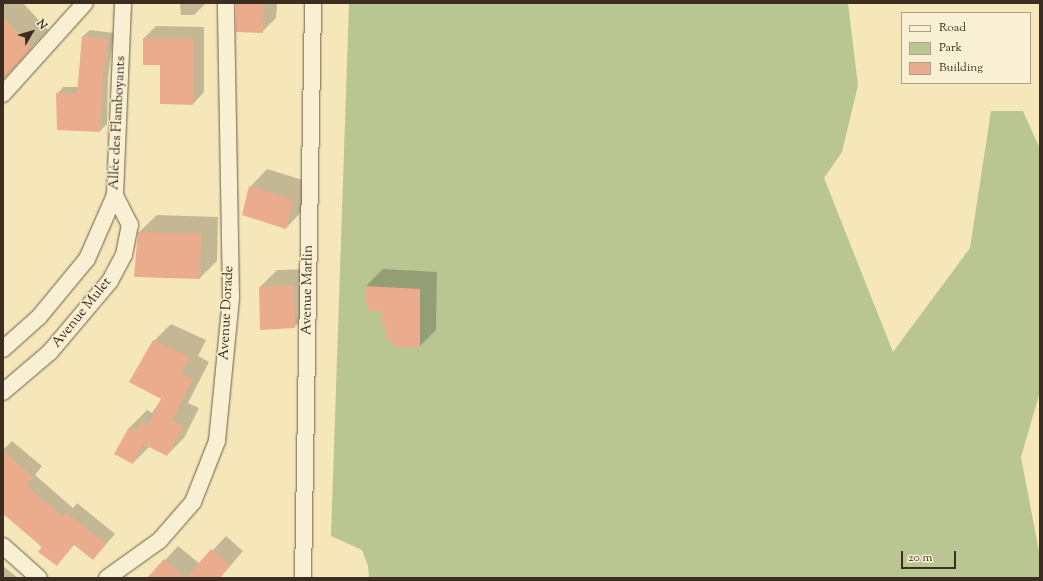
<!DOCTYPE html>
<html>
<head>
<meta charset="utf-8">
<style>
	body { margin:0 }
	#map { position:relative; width:1043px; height:581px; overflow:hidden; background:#f6e7ba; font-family:"Sorts Mill Goudy",serif }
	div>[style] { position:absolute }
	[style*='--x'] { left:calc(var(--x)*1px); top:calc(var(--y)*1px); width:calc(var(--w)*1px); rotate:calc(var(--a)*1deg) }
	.green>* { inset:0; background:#b9c692 }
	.shadow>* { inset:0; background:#0003 }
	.building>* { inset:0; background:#ebac8e }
	.roads { filter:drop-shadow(0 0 1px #6a5c48) drop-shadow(0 0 1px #6a5c48) }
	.minor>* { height:16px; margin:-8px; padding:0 8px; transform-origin:8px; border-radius:8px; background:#f9efd2 }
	span { translate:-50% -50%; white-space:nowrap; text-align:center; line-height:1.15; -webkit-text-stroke:3px #f9efd2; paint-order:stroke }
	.street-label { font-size:14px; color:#3b2d22 }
	.frame { position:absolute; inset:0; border:4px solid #3b2d22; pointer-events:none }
	.legend { position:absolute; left:901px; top:12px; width:130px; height:72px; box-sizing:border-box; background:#f9efd2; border:1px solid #ada18c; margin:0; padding:5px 7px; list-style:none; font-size:12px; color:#3b2d22 }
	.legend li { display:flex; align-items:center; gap:8px; height:20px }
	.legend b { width:20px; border:1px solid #ada18c }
	.north { position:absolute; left:12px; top:12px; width:40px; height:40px; -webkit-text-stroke:3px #f9efd2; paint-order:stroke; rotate:52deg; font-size:11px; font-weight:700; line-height:16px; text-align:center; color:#3b2d22 }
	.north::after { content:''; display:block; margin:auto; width:14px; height:18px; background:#3b2d22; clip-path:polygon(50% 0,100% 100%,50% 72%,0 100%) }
	.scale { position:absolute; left:901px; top:551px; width:55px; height:18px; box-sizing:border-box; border:2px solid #3b2d22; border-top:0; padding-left:5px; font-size:12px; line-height:14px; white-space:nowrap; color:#3b2d22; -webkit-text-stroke:3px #f9efd2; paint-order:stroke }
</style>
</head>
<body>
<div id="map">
	<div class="green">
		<i style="clip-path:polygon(349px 3px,848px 3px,858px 85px,842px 152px,824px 178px,893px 352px,970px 248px,991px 111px,1023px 111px,1040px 149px,1040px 392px,1021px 457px,1040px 557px,1040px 578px,369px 578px,368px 566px,362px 550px,331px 536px)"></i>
	</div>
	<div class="shadow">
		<i style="clip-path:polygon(3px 3px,23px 3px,48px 30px,3px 79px)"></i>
		<i style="clip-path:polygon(168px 3px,206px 3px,194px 15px,181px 15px,180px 4px)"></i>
		<i style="clip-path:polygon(236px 3px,277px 3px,276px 18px,262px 32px)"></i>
		<i style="clip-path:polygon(156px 26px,204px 27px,204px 92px,193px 104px,161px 64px,144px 38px)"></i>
		<i style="clip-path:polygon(90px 30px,114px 33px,108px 77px,107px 124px,100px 131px,57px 94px,63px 87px,79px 87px,83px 36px)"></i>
		<i style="clip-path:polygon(267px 169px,309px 182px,303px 210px,286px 228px,250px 187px)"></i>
		<i style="clip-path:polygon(157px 215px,218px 217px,217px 261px,200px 278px,139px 232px)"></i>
		<i style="clip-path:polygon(311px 269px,312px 310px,294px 327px,260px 287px,277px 270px)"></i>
		<i style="clip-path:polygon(383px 269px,437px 272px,436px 330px,419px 347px,393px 339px,382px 310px,369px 302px,366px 286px)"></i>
		<i style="clip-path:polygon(171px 324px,206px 340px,198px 356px,209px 362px,188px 403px,199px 408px,184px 438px,167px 455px,150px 446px,133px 463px,116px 454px,130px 427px,147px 410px,152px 413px,162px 398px,154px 341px)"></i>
		<i style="clip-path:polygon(12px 441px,42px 466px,35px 475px,73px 508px,77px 503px,115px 534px,93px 559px,75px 544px,57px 565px,3px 504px,3px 450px)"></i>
		<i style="clip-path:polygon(226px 536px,243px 551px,220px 578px,156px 578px,152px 574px,178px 546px,200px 564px)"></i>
		<i style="clip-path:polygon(3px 566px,18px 578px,3px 578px)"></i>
	</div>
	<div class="building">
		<i style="clip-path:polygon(236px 3px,264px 3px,263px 33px,236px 32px)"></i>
		<i style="clip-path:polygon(3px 17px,32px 48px,3px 80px)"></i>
		<i style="clip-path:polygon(82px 36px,108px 39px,102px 84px,100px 132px,57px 130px,56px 93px,77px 94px)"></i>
		<i style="clip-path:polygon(143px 38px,193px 38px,193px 105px,160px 104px,160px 65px,143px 65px)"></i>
		<i style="clip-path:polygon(249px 186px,293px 200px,286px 229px,242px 215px)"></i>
		<i style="clip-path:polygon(138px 232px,201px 234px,200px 279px,134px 277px)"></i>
		<i style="clip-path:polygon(294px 285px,295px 328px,260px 330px,259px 287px)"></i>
		<i style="clip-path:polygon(365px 286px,420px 289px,420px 348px,392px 346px,392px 340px,386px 340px,386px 325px,381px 325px,381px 311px,368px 311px,368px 303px,365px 303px)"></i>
		<i style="clip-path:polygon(153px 340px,190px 357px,181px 374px,193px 379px,172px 420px,183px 426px,167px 456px,143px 444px,133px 464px,114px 454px,129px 427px,137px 431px,141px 422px,148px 425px,161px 399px,129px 382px)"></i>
		<i style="clip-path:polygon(3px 451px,33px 477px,26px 485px,63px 517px,66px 513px,106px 544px,93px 560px,73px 544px,57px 566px,38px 552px,42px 547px,3px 514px)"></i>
		<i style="clip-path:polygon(211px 549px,230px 565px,219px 578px,186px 578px)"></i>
		<i style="clip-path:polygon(164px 559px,186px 578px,147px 578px)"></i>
	</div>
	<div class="roads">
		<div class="minor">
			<i style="--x:3;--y:94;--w:122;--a:-48"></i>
			<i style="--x:3;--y:349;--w:48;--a:-41.6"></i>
			<i style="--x:39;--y:317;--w:75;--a:-50.4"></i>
			<i style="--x:87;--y:259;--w:70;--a:-66.4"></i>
			<i style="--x:115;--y:195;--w:192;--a:-87.6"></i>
			<i style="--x:3;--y:392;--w:62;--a:-40.4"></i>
			<i style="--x:50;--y:352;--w:93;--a:-49.8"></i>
			<i style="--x:110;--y:281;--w:30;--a:-62"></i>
			<i style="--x:124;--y:255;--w:31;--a:-79"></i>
			<i style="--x:130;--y:225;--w:34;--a:-117"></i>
			<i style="--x:3;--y:546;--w:48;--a:41.6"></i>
			<i style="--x:107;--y:578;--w:65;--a:-35.6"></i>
			<i style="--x:160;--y:540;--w:50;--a:-49"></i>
			<i style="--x:193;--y:502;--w:66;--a:-68.5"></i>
			<i style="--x:217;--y:441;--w:145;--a:-84.4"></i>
			<i style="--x:231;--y:297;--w:294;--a:-91"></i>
			<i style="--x:303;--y:578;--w:575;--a:-89"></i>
		</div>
	</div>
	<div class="street-label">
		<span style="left:118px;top:123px;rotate:-87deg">Allée des Flamboyants</span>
		<span style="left:308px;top:290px;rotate:-89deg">Avenue Marlin</span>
		<span style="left:82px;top:313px;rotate:-51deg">Avenue Mulet</span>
		<span style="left:227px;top:313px;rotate:-87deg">Avenue Dorade</span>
	</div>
	<div class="frame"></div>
	<ul class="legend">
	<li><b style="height:5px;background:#f9efd2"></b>Road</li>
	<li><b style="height:11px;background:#b9c692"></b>Park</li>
	<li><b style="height:11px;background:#ebac8e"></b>Building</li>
	</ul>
	<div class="north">N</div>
	<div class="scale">20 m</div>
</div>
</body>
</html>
